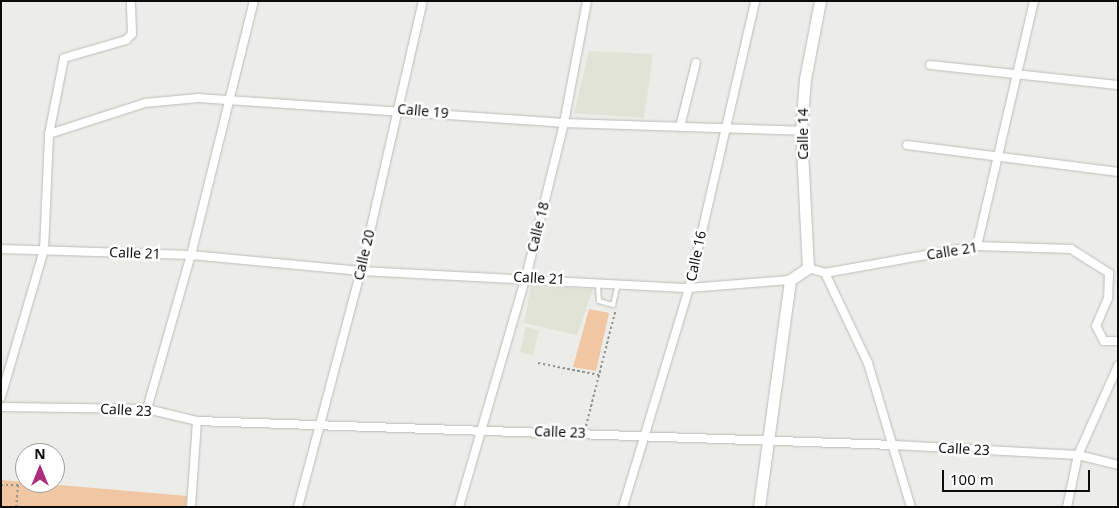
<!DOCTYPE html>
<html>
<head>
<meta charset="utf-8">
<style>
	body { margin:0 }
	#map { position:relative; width:1119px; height:508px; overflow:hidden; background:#ecece8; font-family:"Noto Sans",sans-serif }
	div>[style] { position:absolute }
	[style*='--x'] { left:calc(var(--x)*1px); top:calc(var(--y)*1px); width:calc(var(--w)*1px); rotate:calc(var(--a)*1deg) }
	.built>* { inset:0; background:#e1e3d7 }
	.green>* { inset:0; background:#f0c6a3 }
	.path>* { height:2px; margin-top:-1px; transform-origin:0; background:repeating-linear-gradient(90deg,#92938f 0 2.5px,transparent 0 5px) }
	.roads { filter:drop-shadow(0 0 1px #bbbcb7) drop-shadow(0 0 1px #bbbcb7) }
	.lane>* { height:4px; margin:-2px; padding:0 2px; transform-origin:2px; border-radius:2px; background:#fff }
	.street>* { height:8px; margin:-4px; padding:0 4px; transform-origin:4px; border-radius:4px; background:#fff }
	.secondary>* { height:11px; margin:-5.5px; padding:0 5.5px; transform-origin:5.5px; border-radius:5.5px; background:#fff }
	span { translate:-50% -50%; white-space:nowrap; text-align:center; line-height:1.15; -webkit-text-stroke:5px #fff; paint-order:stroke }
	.street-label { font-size:14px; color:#0c0d0b }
	.frame { position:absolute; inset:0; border:2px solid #0c0d0b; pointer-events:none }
	.north { position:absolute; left:15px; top:443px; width:50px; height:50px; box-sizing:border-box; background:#fff; border:1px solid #9e9e9d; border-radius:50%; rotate:0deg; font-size:14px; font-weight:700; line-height:20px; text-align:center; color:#0c0d0b }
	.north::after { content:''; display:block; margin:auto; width:18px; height:22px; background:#ad2e7c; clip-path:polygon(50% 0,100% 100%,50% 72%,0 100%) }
	.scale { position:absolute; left:942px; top:470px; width:148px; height:22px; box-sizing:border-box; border:2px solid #0c0d0b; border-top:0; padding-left:6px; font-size:15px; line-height:18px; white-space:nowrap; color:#0c0d0b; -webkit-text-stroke:4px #fff; paint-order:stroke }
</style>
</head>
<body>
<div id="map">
	<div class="built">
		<i style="clip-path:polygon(589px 51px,653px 54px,644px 118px,574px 113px)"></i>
		<i style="clip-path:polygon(531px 286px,593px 289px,577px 335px,524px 323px)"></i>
		<i style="clip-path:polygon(526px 327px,539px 330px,533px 355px,520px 352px)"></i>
	</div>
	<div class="green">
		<i style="clip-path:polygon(589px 309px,609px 313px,596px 371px,573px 367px)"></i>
		<i style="clip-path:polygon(1px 480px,187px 496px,186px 507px,1px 507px)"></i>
	</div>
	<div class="path">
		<i style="--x:538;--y:363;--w:62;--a:11.1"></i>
		<i style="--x:586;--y:426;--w:118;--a:-75.7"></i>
		<i style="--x:1;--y:485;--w:17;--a:0"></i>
		<i style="--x:18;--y:485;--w:22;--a:95"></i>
	</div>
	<div class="roads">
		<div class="lane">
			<i style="--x:598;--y:284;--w:17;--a:87"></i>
			<i style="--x:599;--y:301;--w:15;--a:16"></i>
			<i style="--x:613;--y:305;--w:22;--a:-77"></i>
		</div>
		<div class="street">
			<i style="--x:930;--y:65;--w:189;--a:6.1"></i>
			<i style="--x:680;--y:127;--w:66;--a:-76"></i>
			<i style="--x:49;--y:134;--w:101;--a:-17.9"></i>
			<i style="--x:145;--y:103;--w:53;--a:-5.4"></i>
			<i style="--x:198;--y:98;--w:367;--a:3.9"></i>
			<i style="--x:564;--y:123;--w:237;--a:1.9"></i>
			<i style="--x:907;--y:145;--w:213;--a:7.3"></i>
			<i style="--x:977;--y:246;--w:252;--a:-76.9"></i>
			<i style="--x:1;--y:249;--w:190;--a:1.8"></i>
			<i style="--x:191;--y:255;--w:171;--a:5.4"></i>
			<i style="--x:361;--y:271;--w:328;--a:3"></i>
			<i style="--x:689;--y:288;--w:101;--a:-4.5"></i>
			<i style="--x:808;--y:268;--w:18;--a:16"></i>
			<i style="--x:825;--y:273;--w:154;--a:-10.1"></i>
			<i style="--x:977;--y:246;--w:94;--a:1.8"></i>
			<i style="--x:1071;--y:249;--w:45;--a:32.3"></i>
			<i style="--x:1109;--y:273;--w:25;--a:92"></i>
			<i style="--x:1108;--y:298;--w:30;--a:113"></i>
			<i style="--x:1096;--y:326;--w:17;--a:62"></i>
			<i style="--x:1104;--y:341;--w:14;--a:0"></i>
			<i style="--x:825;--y:273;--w:100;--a:64.5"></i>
			<i style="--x:868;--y:363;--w:150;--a:73.4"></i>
			<i style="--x:1;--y:397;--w:153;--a:-73.7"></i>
			<i style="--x:44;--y:250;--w:116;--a:-87.5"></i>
			<i style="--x:49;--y:134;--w:77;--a:-78.8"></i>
			<i style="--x:64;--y:58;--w:65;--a:-16.2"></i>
			<i style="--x:126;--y:40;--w:8;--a:-45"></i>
			<i style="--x:132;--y:34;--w:33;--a:-92"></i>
			<i style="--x:1;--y:407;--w:146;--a:0.8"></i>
			<i style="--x:147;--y:409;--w:51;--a:13.5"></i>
			<i style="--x:197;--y:421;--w:698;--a:1.97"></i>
			<i style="--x:895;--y:445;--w:183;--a:3.1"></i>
			<i style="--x:1078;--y:455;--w:41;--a:14"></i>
			<i style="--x:147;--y:409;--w:160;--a:-74.1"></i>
			<i style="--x:191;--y:255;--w:262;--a:-76.1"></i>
			<i style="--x:191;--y:507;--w:86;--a:-86"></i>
			<i style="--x:298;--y:507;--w:244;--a:-75.1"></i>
			<i style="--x:361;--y:271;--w:277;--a:-77.1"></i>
			<i style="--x:459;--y:507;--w:240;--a:-73.8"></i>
			<i style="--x:526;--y:277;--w:159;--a:-76.1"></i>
			<i style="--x:564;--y:123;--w:124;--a:-79.3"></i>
			<i style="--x:623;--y:507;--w:229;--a:-73.2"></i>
			<i style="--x:689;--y:288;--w:294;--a:-77"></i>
			<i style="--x:1067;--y:507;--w:53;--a:-78.1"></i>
			<i style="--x:1078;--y:455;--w:98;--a:-65.8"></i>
		</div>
		<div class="secondary">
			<i style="--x:759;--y:507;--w:229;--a:-82.2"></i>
			<i style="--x:790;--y:280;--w:22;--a:-34"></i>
			<i style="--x:808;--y:268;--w:137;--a:-92.9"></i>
			<i style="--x:801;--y:131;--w:52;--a:-85.6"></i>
			<i style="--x:805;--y:79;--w:79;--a:-79.1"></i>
		</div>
	</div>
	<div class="street-label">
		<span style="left:423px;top:111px;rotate:5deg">Calle 19</span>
		<span style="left:803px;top:134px;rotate:-90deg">Calle 14</span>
		<span style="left:538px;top:227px;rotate:-76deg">Calle 18</span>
		<span style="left:952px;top:251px;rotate:-9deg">Calle 21</span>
		<span style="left:135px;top:253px;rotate:2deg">Calle 21</span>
		<span style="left:364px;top:255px;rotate:-77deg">Calle 20</span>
		<span style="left:696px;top:256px;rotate:-78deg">Calle 16</span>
		<span style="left:539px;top:278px;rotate:3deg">Calle 21</span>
		<span style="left:126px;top:410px;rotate:3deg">Calle 23</span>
		<span style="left:560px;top:432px;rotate:2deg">Calle 23</span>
		<span style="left:964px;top:449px;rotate:3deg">Calle 23</span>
	</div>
	<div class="frame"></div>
	<div class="north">N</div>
	<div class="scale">100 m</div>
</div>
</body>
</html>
